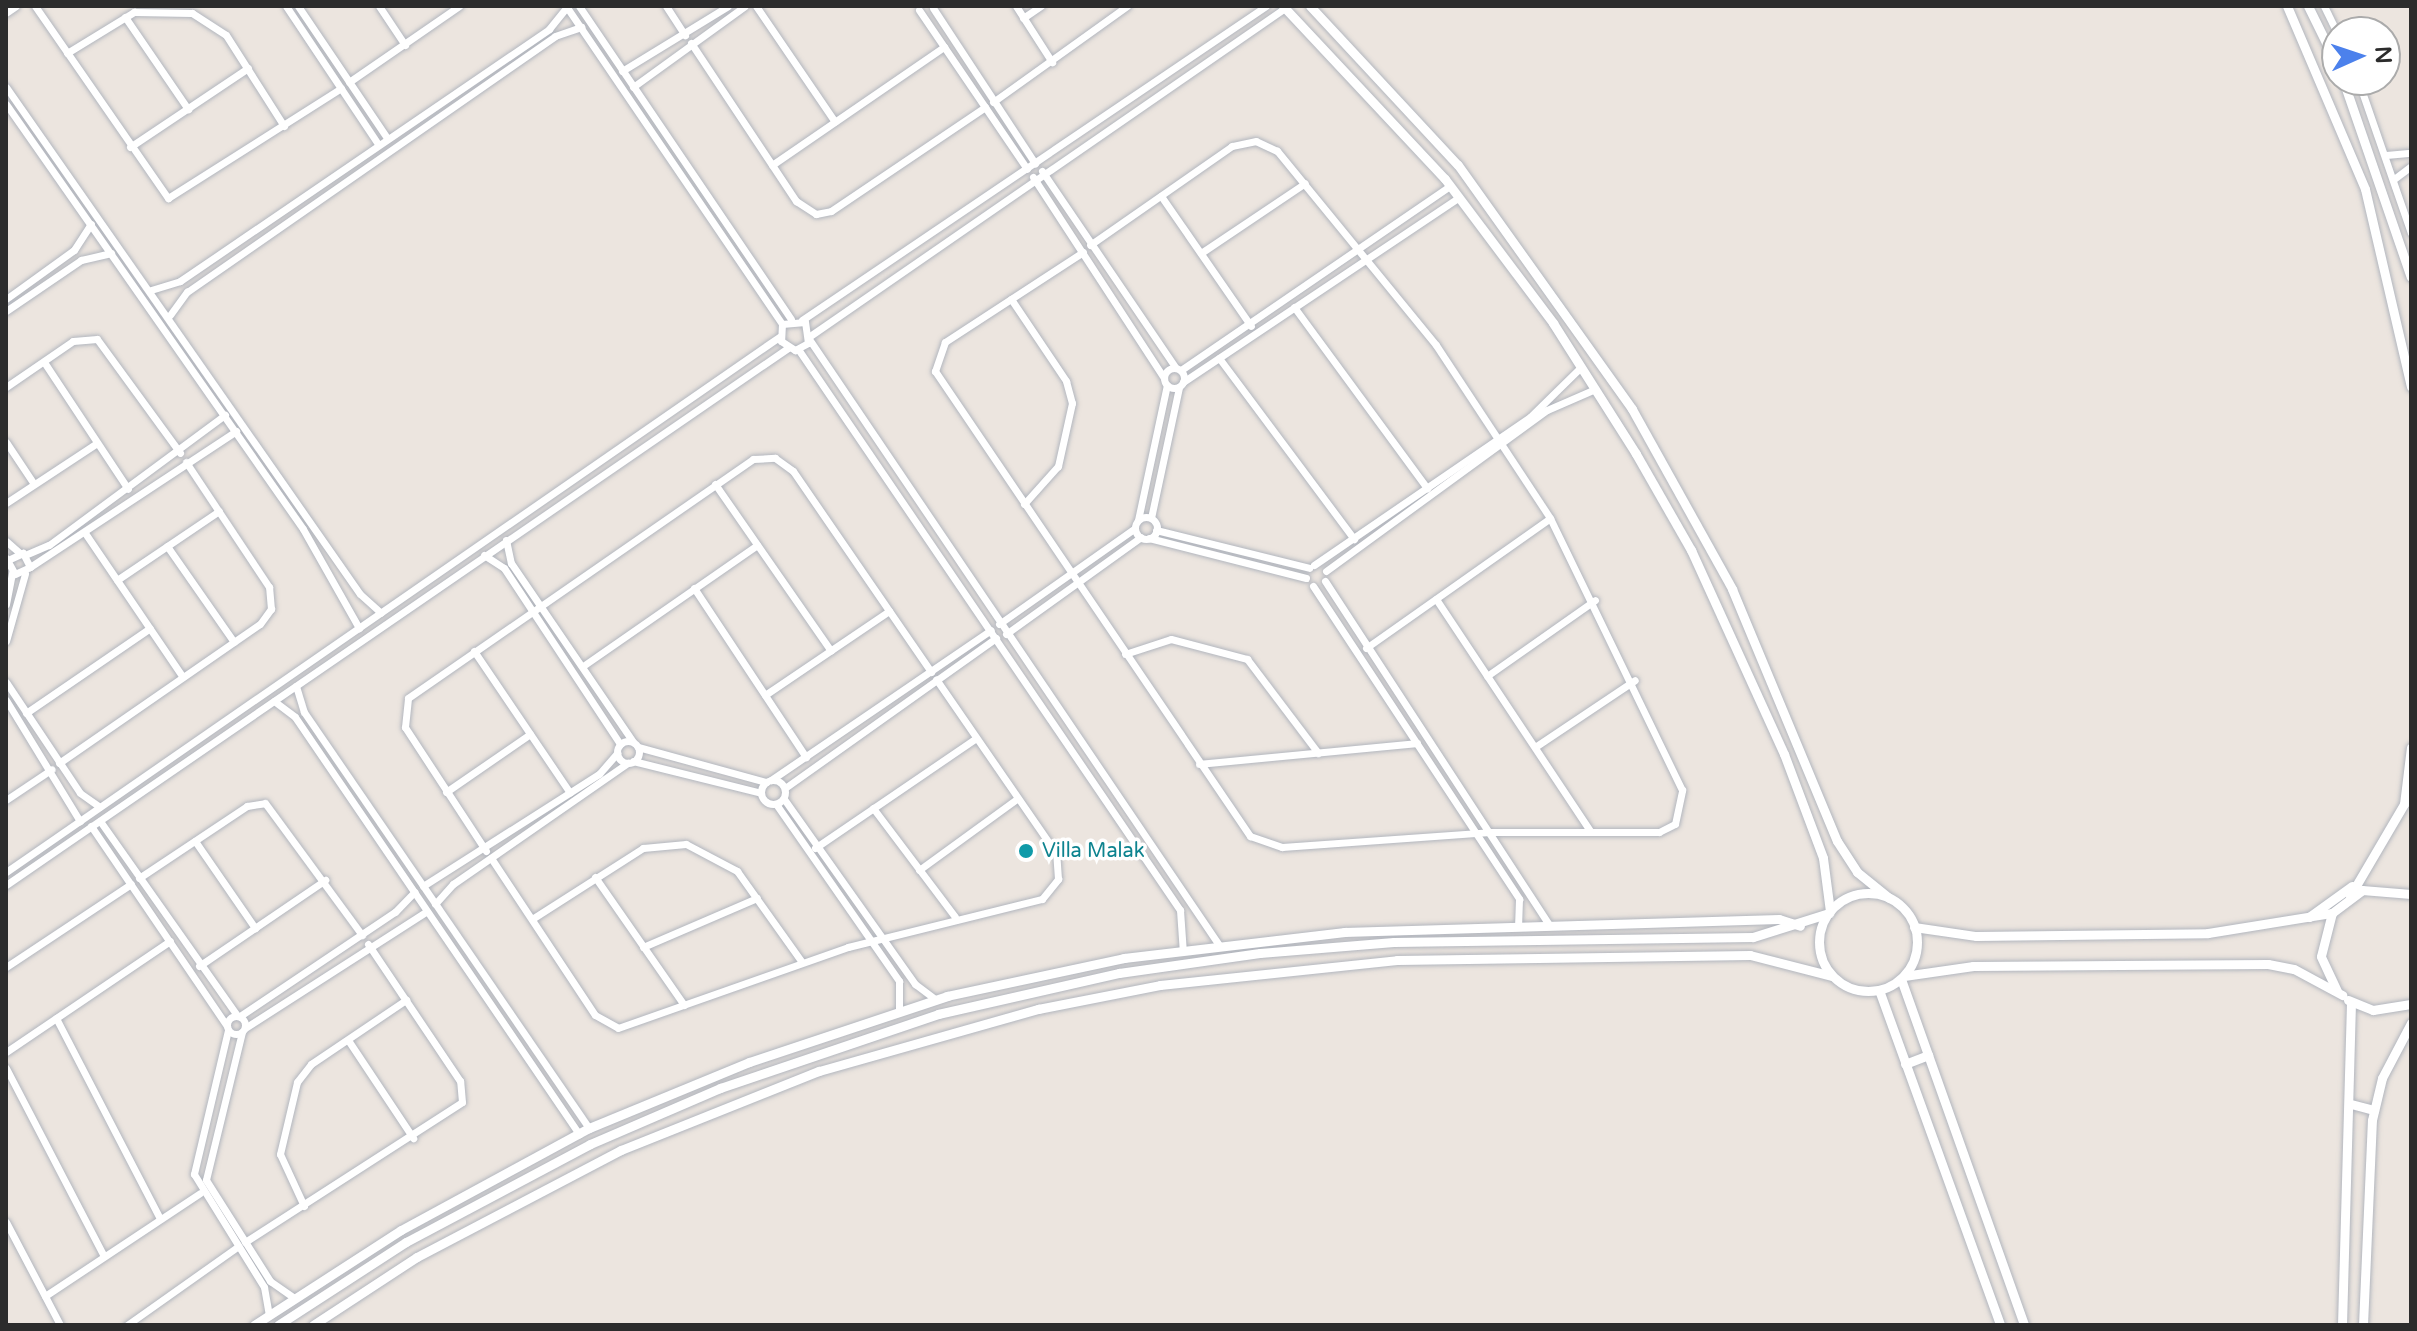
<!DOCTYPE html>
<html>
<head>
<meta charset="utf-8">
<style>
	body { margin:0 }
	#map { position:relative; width:2417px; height:1331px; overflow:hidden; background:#ece5df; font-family:"Varela Round",sans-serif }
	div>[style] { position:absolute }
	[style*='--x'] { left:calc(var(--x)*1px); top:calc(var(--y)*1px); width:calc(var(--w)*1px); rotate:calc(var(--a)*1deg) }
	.roads { filter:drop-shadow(0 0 2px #b2b6be) drop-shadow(0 0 2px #b2b6be) }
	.street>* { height:7px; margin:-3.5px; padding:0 3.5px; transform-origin:3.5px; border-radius:3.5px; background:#fff }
	.street>.ring { margin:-3.5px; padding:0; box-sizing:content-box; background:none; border:7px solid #fff; border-radius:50% }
	.secondary>* { height:9px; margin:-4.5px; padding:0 4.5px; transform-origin:4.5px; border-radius:4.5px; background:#fff }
	.secondary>.ring { margin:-4.5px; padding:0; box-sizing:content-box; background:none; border:9px solid #fff; border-radius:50% }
	.dots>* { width:22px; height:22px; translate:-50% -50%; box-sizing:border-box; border:4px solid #fff; border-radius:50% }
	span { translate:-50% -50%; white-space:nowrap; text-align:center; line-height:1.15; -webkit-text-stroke:7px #fff; paint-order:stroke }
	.culture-label { font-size:20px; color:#0d838f }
	.left { translate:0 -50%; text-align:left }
	.frame { position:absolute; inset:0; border:8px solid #2c2c2c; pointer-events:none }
	.north { position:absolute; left:2321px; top:16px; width:80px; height:80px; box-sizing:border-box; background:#fff; border:2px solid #ababab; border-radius:50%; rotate:87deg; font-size:22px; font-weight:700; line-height:32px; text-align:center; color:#2c2c2c }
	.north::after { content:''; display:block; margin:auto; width:28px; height:36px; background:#4c81ec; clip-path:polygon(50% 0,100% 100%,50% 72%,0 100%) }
</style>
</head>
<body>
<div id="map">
	<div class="roads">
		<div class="street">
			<i style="--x:35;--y:6;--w:234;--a:55.3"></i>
			<i style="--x:168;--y:198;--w:205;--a:-32.4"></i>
			<i style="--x:286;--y:6;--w:166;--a:56.3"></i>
			<i style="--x:298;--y:6;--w:159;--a:56"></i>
			<i style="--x:379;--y:6;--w:47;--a:56.3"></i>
			<i style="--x:566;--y:6;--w:384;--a:55.8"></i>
			<i style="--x:782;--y:324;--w:17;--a:93"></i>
			<i style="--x:781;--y:341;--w:17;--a:33"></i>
			<i style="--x:795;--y:350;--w:15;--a:-28"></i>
			<i style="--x:808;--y:343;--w:21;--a:-98"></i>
			<i style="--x:805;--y:322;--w:23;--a:175"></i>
			<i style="--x:579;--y:6;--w:378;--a:55.9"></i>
			<i style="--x:666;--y:6;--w:35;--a:57"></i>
			<i style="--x:756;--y:6;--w:140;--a:55.7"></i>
			<i style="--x:1016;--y:6;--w:67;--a:57.3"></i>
			<i style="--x:2324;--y:6;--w:30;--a:64"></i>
			<i style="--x:933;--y:8;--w:186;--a:56.7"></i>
			<i style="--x:919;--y:10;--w:192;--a:55.8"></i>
			<i style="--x:6;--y:13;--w:12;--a:-35"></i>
			<i style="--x:125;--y:17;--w:112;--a:55.6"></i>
			<i style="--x:1023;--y:18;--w:22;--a:-34"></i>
			<i style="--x:691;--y:43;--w:190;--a:56.4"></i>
			<i style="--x:796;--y:201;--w:24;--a:33"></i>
			<i style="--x:816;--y:214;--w:15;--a:-11"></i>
			<i style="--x:831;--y:211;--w:186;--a:-34"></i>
			<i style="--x:67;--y:53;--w:79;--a:-31.5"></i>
			<i style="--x:134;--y:12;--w:58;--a:1"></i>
			<i style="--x:192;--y:13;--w:40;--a:32.9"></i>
			<i style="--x:226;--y:35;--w:108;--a:57.5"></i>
			<i style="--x:622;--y:71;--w:124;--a:-31.5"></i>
			<i style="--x:2358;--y:80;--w:162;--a:70.9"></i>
			<i style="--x:349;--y:82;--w:134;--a:-34.6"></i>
			<i style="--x:6;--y:87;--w:618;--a:55.08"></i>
			<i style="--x:360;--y:594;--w:28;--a:42"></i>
			<i style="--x:633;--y:87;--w:138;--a:-35.9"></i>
			<i style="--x:993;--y:102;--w:165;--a:-35.6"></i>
			<i style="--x:6;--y:104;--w:518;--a:55.05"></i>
			<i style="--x:303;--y:529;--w:114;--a:60.5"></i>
			<i style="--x:130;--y:147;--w:142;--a:-33.8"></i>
			<i style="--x:2386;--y:155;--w:25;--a:-5"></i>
			<i style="--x:772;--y:165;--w:209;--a:-34.5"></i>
			<i style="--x:1042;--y:171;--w:238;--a:55.8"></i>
			<i style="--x:1033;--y:177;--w:240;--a:56.9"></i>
			<i style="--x:2394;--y:179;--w:21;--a:-37"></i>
			<i style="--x:1161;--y:196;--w:158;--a:55.3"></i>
			<i style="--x:1083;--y:252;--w:165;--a:146.9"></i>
			<i style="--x:945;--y:342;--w:31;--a:109"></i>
			<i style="--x:935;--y:371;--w:562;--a:55.89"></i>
			<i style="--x:1250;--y:836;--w:34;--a:19"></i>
			<i style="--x:1282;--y:847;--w:208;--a:-4.1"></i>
			<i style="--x:1489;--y:832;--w:170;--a:0"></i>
			<i style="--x:1659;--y:832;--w:18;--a:-27"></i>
			<i style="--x:1675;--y:824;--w:35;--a:-78"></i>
			<i style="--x:1682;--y:790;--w:302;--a:-115.9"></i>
			<i style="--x:1550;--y:518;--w:207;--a:-123.4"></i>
			<i style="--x:1436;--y:345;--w:251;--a:-129.3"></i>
			<i style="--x:1277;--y:151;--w:23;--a:-155"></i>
			<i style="--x:1256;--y:141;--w:25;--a:168"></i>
			<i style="--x:1232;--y:146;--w:173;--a:145.1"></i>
			<i style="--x:1201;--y:253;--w:125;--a:-33.9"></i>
			<i style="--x:151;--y:290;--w:30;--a:-17"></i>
			<i style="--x:180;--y:281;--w:447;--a:-34.3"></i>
			<i style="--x:549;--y:29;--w:28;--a:-51"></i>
			<i style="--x:6;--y:299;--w:84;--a:-35.8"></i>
			<i style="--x:74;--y:250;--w:31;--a:-57"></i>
			<i style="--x:1011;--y:299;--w:99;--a:56.1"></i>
			<i style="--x:1066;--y:381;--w:23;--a:75"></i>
			<i style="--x:1072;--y:403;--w:65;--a:102.5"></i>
			<i style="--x:1058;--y:466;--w:51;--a:131.8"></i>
			<i style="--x:1294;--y:307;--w:225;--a:53.7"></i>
			<i style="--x:6;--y:311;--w:91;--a:-34.2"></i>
			<i style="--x:81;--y:260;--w:31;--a:-13"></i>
			<i style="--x:170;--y:315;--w:29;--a:-54"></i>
			<i style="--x:187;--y:292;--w:448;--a:-34.8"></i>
			<i style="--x:555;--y:36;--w:28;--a:-19"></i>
			<i style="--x:802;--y:320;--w:560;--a:-34.09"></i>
			<i style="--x:810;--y:336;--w:577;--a:-34.63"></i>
			<i style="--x:809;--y:339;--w:732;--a:55.92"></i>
			<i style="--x:798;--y:349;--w:679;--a:55.75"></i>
			<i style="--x:1180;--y:910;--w:39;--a:86"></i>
			<i style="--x:1219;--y:358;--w:226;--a:53.3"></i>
			<i style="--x:44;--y:362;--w:152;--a:56.5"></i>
			<i class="ring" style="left:1164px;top:368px;width:13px;height:13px"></i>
			<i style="--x:1181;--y:370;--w:326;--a:-34.4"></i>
			<i style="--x:1183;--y:382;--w:332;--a:-33.8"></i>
			<i style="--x:6;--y:387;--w:81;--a:-34.5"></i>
			<i style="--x:73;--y:341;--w:24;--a:-5"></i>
			<i style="--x:97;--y:339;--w:141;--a:53.9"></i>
			<i style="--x:6;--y:442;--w:50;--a:56.3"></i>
			<i style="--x:715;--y:484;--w:203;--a:55.2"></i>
			<i style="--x:6;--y:503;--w:109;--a:-33.4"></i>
			<i class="ring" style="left:1135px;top:517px;width:15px;height:15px"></i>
			<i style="--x:1151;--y:518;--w:134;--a:-77.9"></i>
			<i style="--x:1138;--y:520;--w:138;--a:-77.9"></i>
			<i style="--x:1156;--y:530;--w:158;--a:13.9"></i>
			<i style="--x:85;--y:533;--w:174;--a:55.8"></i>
			<i style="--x:1149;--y:538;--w:162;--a:14.3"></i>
			<i style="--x:506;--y:540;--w:24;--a:78"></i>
			<i style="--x:511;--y:563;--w:217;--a:55.7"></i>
			<i style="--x:6;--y:541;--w:18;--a:41"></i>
			<i style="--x:167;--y:546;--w:117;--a:55.1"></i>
			<i style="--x:25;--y:555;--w:26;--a:-23"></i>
			<i style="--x:49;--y:545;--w:219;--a:-36.5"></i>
			<i style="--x:484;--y:555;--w:24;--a:33"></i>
			<i style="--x:504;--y:568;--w:211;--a:56.6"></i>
			<i style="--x:6;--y:558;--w:18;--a:61"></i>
			<i style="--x:15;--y:574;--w:17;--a:-25"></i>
			<i style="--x:30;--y:567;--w:16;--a:-117"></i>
			<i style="--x:23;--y:553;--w:17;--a:155"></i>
			<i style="--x:1314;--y:565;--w:262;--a:-34.4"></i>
			<i style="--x:1530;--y:417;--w:71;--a:-44.4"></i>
			<i style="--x:30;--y:567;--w:247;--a:-33.4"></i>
			<i style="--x:1326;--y:571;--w:273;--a:-36.1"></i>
			<i style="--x:1547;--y:410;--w:52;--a:-23.6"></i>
			<i style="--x:117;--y:580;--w:123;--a:-34.1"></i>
			<i style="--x:1325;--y:581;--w:410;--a:56.9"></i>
			<i style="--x:1313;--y:586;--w:375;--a:56.6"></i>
			<i style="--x:1519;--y:899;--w:25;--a:92"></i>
			<i style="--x:694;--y:588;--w:203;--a:56.5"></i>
			<i style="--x:1436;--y:599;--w:278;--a:56.4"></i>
			<i style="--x:6;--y:604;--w:32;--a:-79"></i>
			<i style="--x:999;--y:624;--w:166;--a:-35.2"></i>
			<i style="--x:1006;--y:634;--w:166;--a:-35.7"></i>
			<i style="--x:6;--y:641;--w:70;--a:-74.2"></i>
			<i style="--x:1366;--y:648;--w:225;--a:-35.2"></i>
			<i style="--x:474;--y:651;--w:171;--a:55.9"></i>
			<i style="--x:1125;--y:654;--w:48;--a:-18.1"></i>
			<i style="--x:1171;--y:639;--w:79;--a:14.7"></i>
			<i style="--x:1247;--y:659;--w:118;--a:52.9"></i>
			<i style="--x:583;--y:666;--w:212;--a:-34.8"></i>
			<i style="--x:1487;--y:676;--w:132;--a:-35.1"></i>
			<i style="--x:6;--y:682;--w:133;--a:56.3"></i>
			<i style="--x:80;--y:793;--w:24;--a:35"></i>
			<i style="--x:296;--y:686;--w:27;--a:73"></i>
			<i style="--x:304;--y:712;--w:504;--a:55.59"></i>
			<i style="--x:765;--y:695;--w:150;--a:-34.1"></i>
			<i style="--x:6;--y:700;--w:142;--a:58.6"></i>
			<i style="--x:274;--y:701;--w:26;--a:37"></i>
			<i style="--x:295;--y:717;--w:505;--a:55.74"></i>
			<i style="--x:26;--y:713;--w:150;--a:-34.4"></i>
			<i class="ring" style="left:617px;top:741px;width:15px;height:15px"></i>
			<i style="--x:638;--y:747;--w:133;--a:15.3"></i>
			<i style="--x:1535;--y:747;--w:120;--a:-33.8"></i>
			<i style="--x:633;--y:761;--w:132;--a:14"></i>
			<i style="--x:59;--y:763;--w:244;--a:-34.7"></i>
			<i style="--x:260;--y:624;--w:19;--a:-54"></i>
			<i style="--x:271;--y:609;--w:22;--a:-95"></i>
			<i style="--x:269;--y:587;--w:150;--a:-123.6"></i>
			<i style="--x:1199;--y:764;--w:219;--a:-5.5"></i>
			<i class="ring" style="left:761px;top:780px;width:17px;height:17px"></i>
			<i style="--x:771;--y:780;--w:266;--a:-34.3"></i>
			<i style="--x:785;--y:788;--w:259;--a:-35.4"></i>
			<i style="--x:446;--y:792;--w:102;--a:-34.6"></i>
			<i style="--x:784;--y:799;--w:227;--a:54.7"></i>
			<i style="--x:915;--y:984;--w:25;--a:37"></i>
			<i style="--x:6;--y:800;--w:55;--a:-34"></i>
			<i style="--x:776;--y:804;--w:216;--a:55.2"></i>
			<i style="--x:899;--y:981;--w:29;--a:90"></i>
			<i style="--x:873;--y:808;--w:136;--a:53"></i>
			<i style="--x:100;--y:821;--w:237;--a:54.8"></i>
			<i style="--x:91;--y:826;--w:242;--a:55.8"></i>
			<i style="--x:195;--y:841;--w:106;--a:55.4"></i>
			<i style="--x:815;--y:848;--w:195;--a:-34.3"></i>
			<i style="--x:486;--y:851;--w:148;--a:-123.2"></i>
			<i style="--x:405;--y:727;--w:29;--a:-84"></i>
			<i style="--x:408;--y:698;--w:420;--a:-34.7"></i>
			<i style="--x:753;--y:459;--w:22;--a:-3"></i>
			<i style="--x:775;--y:458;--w:22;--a:36"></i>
			<i style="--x:793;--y:471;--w:244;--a:55.5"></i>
			<i style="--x:491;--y:858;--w:188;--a:56.5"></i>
			<i style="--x:595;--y:1015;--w:26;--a:29"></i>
			<i style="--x:618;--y:1028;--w:244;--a:-19.4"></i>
			<i style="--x:848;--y:947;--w:200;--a:-13.9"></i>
			<i style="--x:1042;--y:899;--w:26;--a:-51"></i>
			<i style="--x:1058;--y:879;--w:26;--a:-94"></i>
			<i style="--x:1056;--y:853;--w:211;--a:-124.6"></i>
			<i style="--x:919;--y:870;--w:122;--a:-36"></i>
			<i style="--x:6;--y:872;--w:940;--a:-34.69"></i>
			<i style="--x:595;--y:877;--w:156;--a:55.2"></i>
			<i style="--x:139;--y:878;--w:130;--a:-33.7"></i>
			<i style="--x:247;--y:806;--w:18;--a:-9"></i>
			<i style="--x:265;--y:803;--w:164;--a:53.7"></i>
			<i style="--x:6;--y:885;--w:949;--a:-34.48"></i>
			<i style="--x:423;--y:886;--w:209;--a:-32.5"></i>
			<i style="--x:599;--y:774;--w:28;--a:-49"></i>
			<i style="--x:435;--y:904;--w:27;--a:-48"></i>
			<i style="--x:453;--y:884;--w:213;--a:-34.7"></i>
			<i style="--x:532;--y:919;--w:132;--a:-32.6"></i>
			<i style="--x:643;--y:848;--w:43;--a:-5.3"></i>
			<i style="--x:686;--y:844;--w:58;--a:27.9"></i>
			<i style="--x:737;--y:871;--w:112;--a:54.5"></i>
			<i style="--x:643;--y:947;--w:124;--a:-23.3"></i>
			<i style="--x:199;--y:966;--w:153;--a:-34.3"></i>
			<i style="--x:6;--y:967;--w:150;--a:-33.6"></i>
			<i class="ring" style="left:227px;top:1016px;width:11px;height:11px"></i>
			<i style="--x:240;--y:1016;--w:187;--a:-33.9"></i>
			<i style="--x:395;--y:912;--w:28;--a:-46"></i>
			<i style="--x:56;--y:1018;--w:226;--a:62.6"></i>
			<i style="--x:245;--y:1028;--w:216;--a:-32.7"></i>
			<i style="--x:228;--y:1030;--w:148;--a:103.3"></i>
			<i style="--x:194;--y:1174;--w:133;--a:58.2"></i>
			<i style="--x:264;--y:1287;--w:28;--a:80"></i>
			<i style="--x:242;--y:1032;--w:152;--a:103.7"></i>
			<i style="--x:206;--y:1180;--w:120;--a:57.6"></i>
			<i style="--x:270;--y:1281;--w:29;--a:35"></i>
			<i style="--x:348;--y:1040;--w:118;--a:56.4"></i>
			<i style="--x:6;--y:1052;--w:198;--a:-34.1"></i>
			<i style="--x:6;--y:1068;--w:212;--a:62.5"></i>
			<i style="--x:304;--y:1206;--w:57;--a:-114.8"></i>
			<i style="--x:280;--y:1154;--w:74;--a:-76.7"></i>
			<i style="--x:297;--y:1082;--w:23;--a:-52"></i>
			<i style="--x:311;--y:1064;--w:115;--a:-34"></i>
			<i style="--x:6;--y:1222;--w:116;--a:62.3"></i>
			<i style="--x:245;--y:1242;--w:258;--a:-32.8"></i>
			<i style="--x:462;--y:1102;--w:21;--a:-95"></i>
			<i style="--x:460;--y:1081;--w:165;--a:-123.9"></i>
			<i style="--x:45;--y:1296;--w:186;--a:-33.6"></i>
			<i style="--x:127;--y:1325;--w:135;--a:-35.3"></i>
		</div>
		<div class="secondary">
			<i style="--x:1283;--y:6;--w:237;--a:46.9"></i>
			<i style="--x:1445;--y:179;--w:180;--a:53.1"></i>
			<i style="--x:1553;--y:323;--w:155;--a:57.6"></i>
			<i style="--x:1636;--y:454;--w:111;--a:60.2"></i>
			<i style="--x:1691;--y:550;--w:224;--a:65.5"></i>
			<i style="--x:1784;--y:754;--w:111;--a:69.4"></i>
			<i style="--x:1823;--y:858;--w:53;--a:82.5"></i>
			<i style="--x:1310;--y:6;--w:217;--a:47.1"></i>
			<i style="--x:1458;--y:165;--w:300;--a:54.5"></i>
			<i style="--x:1632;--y:409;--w:206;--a:60.9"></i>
			<i style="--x:1732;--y:589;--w:273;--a:67.4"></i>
			<i style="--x:1837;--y:841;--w:37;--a:57"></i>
			<i style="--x:1857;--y:872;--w:41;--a:39.1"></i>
			<i style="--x:2287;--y:6;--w:199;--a:66.9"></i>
			<i style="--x:2365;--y:189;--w:203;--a:76.9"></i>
			<i style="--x:2308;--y:6;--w:66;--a:63.8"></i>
			<i style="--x:2343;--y:80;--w:208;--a:71"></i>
			<i class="ring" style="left:1819px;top:893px;width:89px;height:89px"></i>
			<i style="--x:2350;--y:896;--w:107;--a:-59.6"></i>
			<i style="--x:2404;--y:804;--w:57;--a:-83"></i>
			<i style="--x:2309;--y:917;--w:53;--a:-35.8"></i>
			<i style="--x:1914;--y:927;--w:63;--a:8.3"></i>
			<i style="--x:1976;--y:936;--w:232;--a:-0.7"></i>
			<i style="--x:2208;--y:933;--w:126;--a:-9.2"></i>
			<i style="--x:1904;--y:976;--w:70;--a:-8.2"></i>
			<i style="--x:1973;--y:966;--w:295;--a:-0.4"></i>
			<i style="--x:2268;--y:964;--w:26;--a:11"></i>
			<i style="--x:2294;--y:969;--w:55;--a:28.4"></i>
			<i style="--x:1901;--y:979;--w:367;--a:70.4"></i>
			<i style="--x:1879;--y:990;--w:356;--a:70.1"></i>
			<i style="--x:2337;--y:991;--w:38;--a:-115"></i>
			<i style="--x:2321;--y:956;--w:44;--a:-75.7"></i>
			<i style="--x:2332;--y:913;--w:38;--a:-37"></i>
			<i style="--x:2362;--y:890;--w:49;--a:4.7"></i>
			<i style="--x:2348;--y:1000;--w:27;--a:22"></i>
			<i style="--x:2373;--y:1010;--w:38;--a:-9"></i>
			<i style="--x:1905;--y:1064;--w:25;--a:-21"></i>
			<i style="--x:2351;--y:1104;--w:24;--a:15"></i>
			<i style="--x:254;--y:1325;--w:175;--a:-32.9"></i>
			<i style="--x:401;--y:1230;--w:214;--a:-28.5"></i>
			<i style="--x:589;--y:1128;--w:173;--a:-22.4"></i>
			<i style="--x:749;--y:1062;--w:209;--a:-18.4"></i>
			<i style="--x:947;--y:996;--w:181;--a:-12.1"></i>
			<i style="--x:1124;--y:958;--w:222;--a:-6.7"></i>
			<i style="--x:1344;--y:932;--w:435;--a:-1.7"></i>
			<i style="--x:1779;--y:919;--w:22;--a:18"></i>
			<i style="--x:278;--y:1325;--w:153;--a:-33"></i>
			<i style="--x:406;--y:1242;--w:208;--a:-28"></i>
			<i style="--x:590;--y:1144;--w:142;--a:-23.3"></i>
			<i style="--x:720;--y:1088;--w:230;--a:-18.7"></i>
			<i style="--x:938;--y:1014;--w:186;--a:-12.8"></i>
			<i style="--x:1119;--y:973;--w:142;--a:-8.1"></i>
			<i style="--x:1260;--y:953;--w:134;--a:-4.7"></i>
			<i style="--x:1394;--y:942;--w:359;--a:-0.8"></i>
			<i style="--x:1753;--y:937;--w:80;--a:-17.5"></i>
			<i style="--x:313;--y:1325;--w:124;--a:-33.2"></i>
			<i style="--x:417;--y:1257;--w:230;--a:-27.7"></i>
			<i style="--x:621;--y:1150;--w:213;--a:-21.8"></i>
			<i style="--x:819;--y:1071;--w:228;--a:-15.8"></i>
			<i style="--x:1038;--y:1009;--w:124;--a:-11.1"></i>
			<i style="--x:1160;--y:985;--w:238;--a:-6"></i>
			<i style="--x:1397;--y:960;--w:353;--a:-0.8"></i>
			<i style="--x:1750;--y:955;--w:85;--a:14.4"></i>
			<i style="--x:2342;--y:1325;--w:323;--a:-88.4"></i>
			<i style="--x:2363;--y:1325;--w:205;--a:-87.5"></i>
			<i style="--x:2372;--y:1120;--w:43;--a:-76.6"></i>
			<i style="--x:2382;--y:1078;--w:62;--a:-62.2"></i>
		</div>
	</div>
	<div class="dots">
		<i style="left:1026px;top:851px;background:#0f9aa8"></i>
	</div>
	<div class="culture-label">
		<span class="left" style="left:1042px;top:851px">Villa Malak</span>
	</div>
	<div class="frame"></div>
	<div class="north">N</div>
</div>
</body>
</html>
